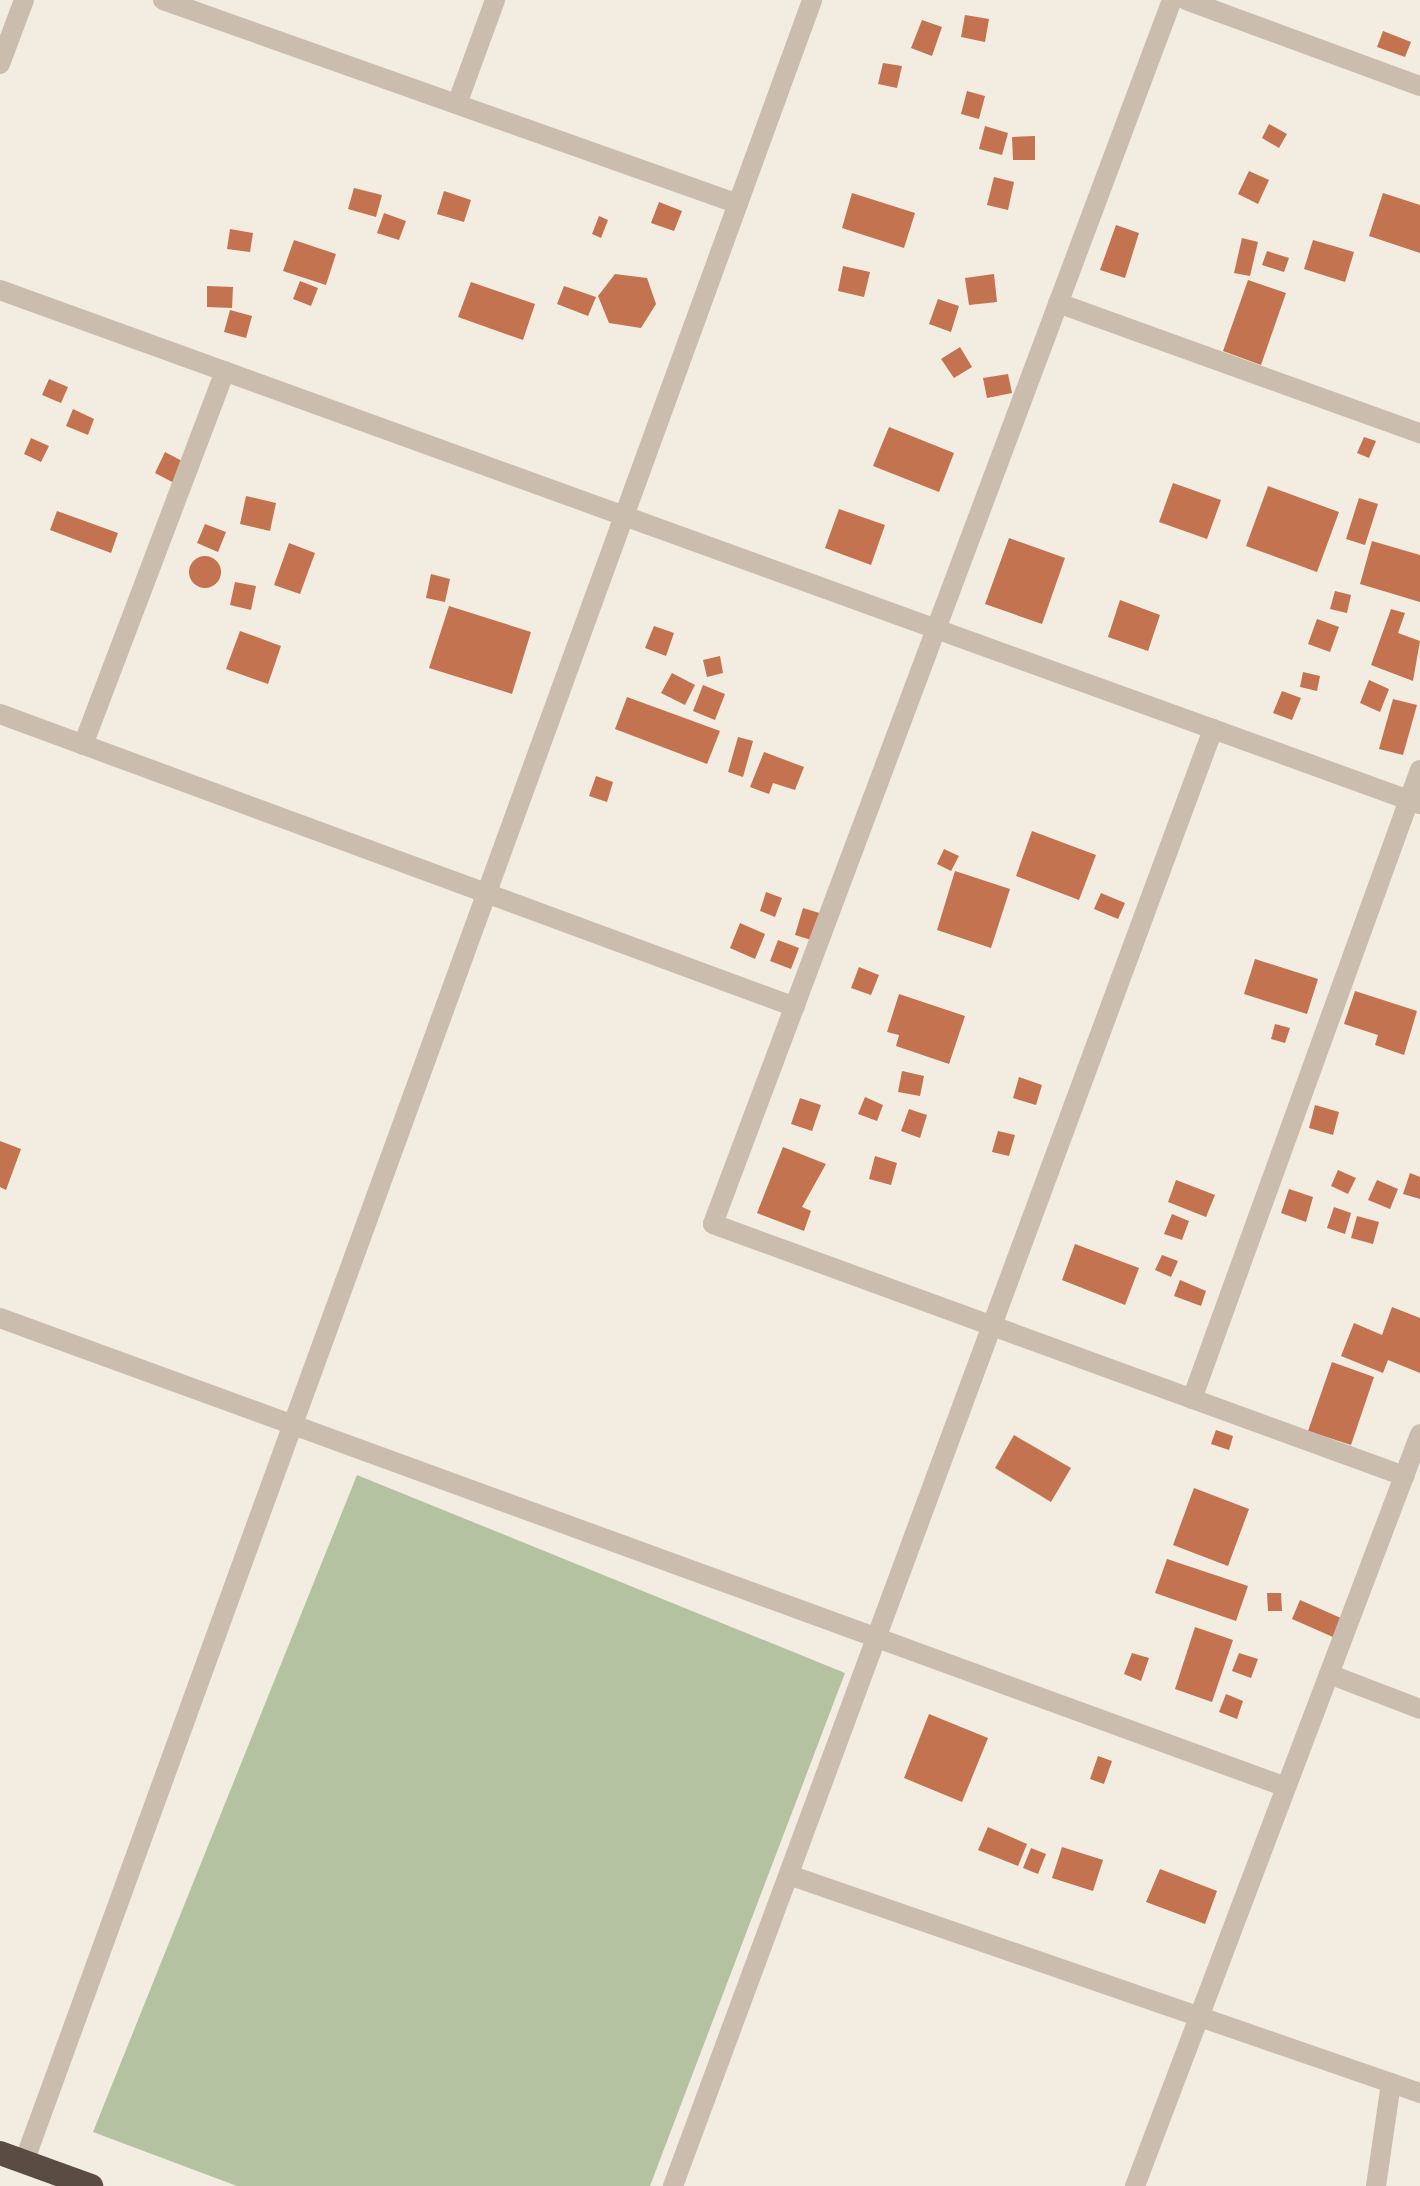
<!DOCTYPE html>
<html>
<head>
<meta charset="utf-8">
<style>
	body { margin:0 }
	#map { position:relative; width:1420px; height:2186px; overflow:hidden; background:#f3ece1; font-family:"Fira Sans Condensed",sans-serif }
	div>[style] { position:absolute }
	[style*='--x'] { left:calc(var(--x)*1px); top:calc(var(--y)*1px); width:calc(var(--w)*1px); rotate:calc(var(--a)*1deg) }
	.green>* { inset:0; background:#b5c2a1 }
	.building>* { inset:0; background:#c3734f }
	.round { border-radius:50% }
	.minor>* { height:20px; margin:-10px; padding:0 10px; transform-origin:10px; border-radius:10px; background:#cbbdad }
	.highway>* { height:24px; margin:-12px; padding:0 12px; transform-origin:12px; border-radius:12px; background:#5a4c43 }
	span { translate:-50% -50%; white-space:nowrap; text-align:center; line-height:1.15; -webkit-text-stroke:8px #faf5ee; paint-order:stroke }
</style>
</head>
<body>
<div id="map">
	<div class="green">
		<i style="clip-path:polygon(357px 1475px,845px 1673px,650px 2186px,237px 2186px,93px 2132px)"></i>
	</div>
	<div class="building">
		<i style="clip-path:polygon(965px 15px,989px 19px,985px 42px,961px 37px)"></i>
		<i style="clip-path:polygon(922px 20px,942px 27px,932px 56px,911px 48px)"></i>
		<i style="clip-path:polygon(1383px 31px,1411px 42px,1405px 57px,1377px 47px)"></i>
		<i style="clip-path:polygon(883px 63px,902px 66px,897px 88px,878px 84px)"></i>
		<i style="clip-path:polygon(967px 91px,985px 96px,979px 119px,961px 114px)"></i>
		<i style="clip-path:polygon(1269px 124px,1287px 134px,1279px 148px,1262px 138px)"></i>
		<i style="clip-path:polygon(985px 126px,1008px 133px,1002px 155px,979px 149px)"></i>
		<i style="clip-path:polygon(1035px 136px,1035px 160px,1013px 160px,1012px 137px)"></i>
		<i style="clip-path:polygon(1249px 171px,1269px 180px,1258px 204px,1238px 194px)"></i>
		<i style="clip-path:polygon(994px 177px,1014px 182px,1008px 210px,987px 205px)"></i>
		<i style="clip-path:polygon(354px 188px,382px 195px,376px 217px,348px 209px)"></i>
		<i style="clip-path:polygon(444px 191px,471px 200px,464px 222px,437px 214px)"></i>
		<i style="clip-path:polygon(852px 193px,915px 213px,904px 248px,842px 228px)"></i>
		<i style="clip-path:polygon(1383px 193px,1420px 205px,1420px 253px,1369px 236px)"></i>
		<i style="clip-path:polygon(659px 202px,682px 211px,674px 231px,651px 223px)"></i>
		<i style="clip-path:polygon(384px 213px,406px 221px,399px 240px,377px 233px)"></i>
		<i style="clip-path:polygon(599px 216px,608px 220px,601px 238px,592px 234px)"></i>
		<i style="clip-path:polygon(1116px 225px,1139px 233px,1125px 278px,1100px 270px)"></i>
		<i style="clip-path:polygon(230px 229px,253px 233px,250px 252px,227px 249px)"></i>
		<i style="clip-path:polygon(1242px 238px,1258px 242px,1250px 276px,1234px 273px)"></i>
		<i style="clip-path:polygon(294px 240px,336px 254px,326px 285px,283px 271px)"></i>
		<i style="clip-path:polygon(1313px 240px,1354px 252px,1345px 282px,1304px 269px)"></i>
		<i style="clip-path:polygon(1267px 251px,1289px 258px,1284px 272px,1262px 265px)"></i>
		<i style="clip-path:polygon(843px 266px,870px 272px,864px 297px,838px 291px)"></i>
		<i style="clip-path:polygon(615px 274px,647px 278px,656px 304px,641px 328px,609px 323px,598px 296px)"></i>
		<i style="clip-path:polygon(994px 274px,997px 302px,969px 305px,965px 278px)"></i>
		<i style="clip-path:polygon(1248px 280px,1286px 293px,1261px 365px,1223px 351px)"></i>
		<i style="clip-path:polygon(300px 281px,318px 288px,311px 306px,293px 299px)"></i>
		<i style="clip-path:polygon(471px 282px,535px 304px,523px 340px,458px 317px)"></i>
		<i style="clip-path:polygon(207px 286px,233px 287px,232px 308px,207px 307px)"></i>
		<i style="clip-path:polygon(564px 286px,596px 297px,588px 316px,557px 304px)"></i>
		<i style="clip-path:polygon(938px 299px,959px 306px,951px 332px,929px 324px)"></i>
		<i style="clip-path:polygon(230px 310px,252px 316px,246px 338px,224px 332px)"></i>
		<i style="clip-path:polygon(960px 347px,972px 367px,954px 378px,941px 359px)"></i>
		<i style="clip-path:polygon(1008px 374px,1012px 393px,987px 398px,983px 378px)"></i>
		<i style="clip-path:polygon(49px 379px,68px 387px,61px 403px,42px 395px)"></i>
		<i style="clip-path:polygon(73px 409px,94px 419px,88px 435px,66px 426px)"></i>
		<i style="clip-path:polygon(889px 427px,954px 453px,939px 492px,873px 466px)"></i>
		<i style="clip-path:polygon(1364px 437px,1376px 441px,1369px 458px,1357px 453px)"></i>
		<i style="clip-path:polygon(31px 438px,49px 446px,41px 462px,24px 454px)"></i>
		<i style="clip-path:polygon(165px 452px,184px 462px,174px 483px,155px 473px)"></i>
		<i style="clip-path:polygon(1173px 483px,1221px 500px,1207px 539px,1159px 522px)"></i>
		<i style="clip-path:polygon(1268px 486px,1339px 512px,1317px 572px,1246px 546px)"></i>
		<i style="clip-path:polygon(246px 496px,276px 503px,270px 531px,240px 524px)"></i>
		<i style="clip-path:polygon(1359px 498px,1378px 504px,1365px 545px,1346px 539px)"></i>
		<i style="clip-path:polygon(839px 509px,885px 525px,871px 565px,825px 548px)"></i>
		<i style="clip-path:polygon(57px 511px,118px 533px,111px 553px,50px 530px)"></i>
		<i style="clip-path:polygon(205px 524px,226px 532px,218px 552px,197px 543px)"></i>
		<i style="clip-path:polygon(1009px 538px,1065px 558px,1042px 624px,985px 604px)"></i>
		<i style="clip-path:polygon(1372px 541px,1420px 555px,1420px 602px,1360px 584px)"></i>
		<i style="clip-path:polygon(289px 543px,315px 553px,300px 594px,274px 585px)"></i>
		<i class="round" style="left:189px;top:556px;width:32px;height:32px"></i>
		<i style="clip-path:polygon(431px 574px,450px 579px,445px 602px,426px 598px)"></i>
		<i style="clip-path:polygon(235px 582px,256px 586px,251px 610px,230px 605px)"></i>
		<i style="clip-path:polygon(1335px 591px,1351px 595px,1347px 613px,1330px 609px)"></i>
		<i style="clip-path:polygon(1120px 600px,1160px 615px,1148px 651px,1108px 637px)"></i>
		<i style="clip-path:polygon(449px 606px,531px 632px,512px 694px,429px 668px)"></i>
		<i style="clip-path:polygon(1391px 609px,1405px 613px,1398px 633px,1420px 641px,1413px 681px,1371px 665px)"></i>
		<i style="clip-path:polygon(1317px 619px,1339px 627px,1330px 652px,1308px 644px)"></i>
		<i style="clip-path:polygon(654px 626px,674px 633px,666px 656px,645px 648px)"></i>
		<i style="clip-path:polygon(240px 631px,281px 646px,268px 684px,226px 669px)"></i>
		<i style="clip-path:polygon(720px 656px,723px 673px,707px 677px,703px 660px)"></i>
		<i style="clip-path:polygon(1303px 672px,1320px 676px,1317px 691px,1300px 687px)"></i>
		<i style="clip-path:polygon(672px 673px,695px 685px,685px 705px,661px 693px)"></i>
		<i style="clip-path:polygon(1369px 680px,1389px 689px,1380px 712px,1360px 703px)"></i>
		<i style="clip-path:polygon(703px 685px,725px 694px,715px 720px,693px 711px)"></i>
		<i style="clip-path:polygon(1282px 691px,1301px 698px,1292px 720px,1273px 713px)"></i>
		<i style="clip-path:polygon(627px 697px,720px 731px,707px 764px,615px 729px)"></i>
		<i style="clip-path:polygon(1393px 699px,1417px 705px,1403px 755px,1379px 749px)"></i>
		<i style="clip-path:polygon(738px 737px,753px 741px,743px 777px,728px 772px)"></i>
		<i style="clip-path:polygon(764px 752px,804px 767px,795px 790px,773px 783px,769px 794px,750px 787px)"></i>
		<i style="clip-path:polygon(596px 776px,613px 782px,607px 802px,589px 796px)"></i>
		<i style="clip-path:polygon(1032px 831px,1096px 855px,1079px 900px,1016px 876px)"></i>
		<i style="clip-path:polygon(944px 849px,959px 856px,951px 871px,937px 864px)"></i>
		<i style="clip-path:polygon(955px 871px,1010px 889px,991px 948px,937px 930px)"></i>
		<i style="clip-path:polygon(766px 892px,782px 898px,775px 917px,760px 911px)"></i>
		<i style="clip-path:polygon(1101px 893px,1125px 903px,1118px 919px,1094px 909px)"></i>
		<i style="clip-path:polygon(803px 908px,826px 915px,818px 942px,795px 935px)"></i>
		<i style="clip-path:polygon(740px 923px,765px 934px,755px 959px,730px 948px)"></i>
		<i style="clip-path:polygon(778px 940px,799px 948px,791px 969px,770px 961px)"></i>
		<i style="clip-path:polygon(1255px 959px,1318px 979px,1307px 1014px,1244px 994px)"></i>
		<i style="clip-path:polygon(859px 967px,879px 975px,871px 995px,851px 988px)"></i>
		<i style="clip-path:polygon(1355px 991px,1417px 1011px,1404px 1055px,1375px 1045px,1378px 1035px,1344px 1024px)"></i>
		<i style="clip-path:polygon(899px 994px,965px 1016px,949px 1064px,896px 1046px,899px 1035px,887px 1032px)"></i>
		<i style="clip-path:polygon(1275px 1024px,1290px 1028px,1285px 1043px,1271px 1039px)"></i>
		<i style="clip-path:polygon(902px 1071px,924px 1076px,920px 1096px,898px 1092px)"></i>
		<i style="clip-path:polygon(1019px 1077px,1042px 1085px,1036px 1105px,1013px 1098px)"></i>
		<i style="clip-path:polygon(865px 1097px,883px 1105px,877px 1121px,858px 1114px)"></i>
		<i style="clip-path:polygon(800px 1098px,821px 1105px,812px 1131px,791px 1124px)"></i>
		<i style="clip-path:polygon(1315px 1105px,1339px 1112px,1333px 1135px,1309px 1128px)"></i>
		<i style="clip-path:polygon(909px 1109px,927px 1115px,920px 1138px,901px 1131px)"></i>
		<i style="clip-path:polygon(998px 1131px,1015px 1135px,1009px 1156px,992px 1152px)"></i>
		<i style="clip-path:polygon(0 1141px,21px 1149px,6px 1190px,0 1187px)"></i>
		<i style="clip-path:polygon(783px 1147px,826px 1164px,802px 1207px,811px 1211px,804px 1231px,757px 1213px)"></i>
		<i style="clip-path:polygon(875px 1156px,897px 1163px,891px 1185px,869px 1179px)"></i>
		<i style="clip-path:polygon(1338px 1170px,1356px 1178px,1348px 1194px,1331px 1186px)"></i>
		<i style="clip-path:polygon(1410px 1173px,1420px 1177px,1420px 1199px,1403px 1194px)"></i>
		<i style="clip-path:polygon(1176px 1180px,1215px 1195px,1206px 1217px,1168px 1202px)"></i>
		<i style="clip-path:polygon(1377px 1180px,1398px 1189px,1390px 1209px,1368px 1200px)"></i>
		<i style="clip-path:polygon(1289px 1189px,1313px 1197px,1306px 1222px,1281px 1213px)"></i>
		<i style="clip-path:polygon(1334px 1207px,1351px 1213px,1345px 1234px,1327px 1228px)"></i>
		<i style="clip-path:polygon(1172px 1214px,1189px 1221px,1182px 1240px,1164px 1234px)"></i>
		<i style="clip-path:polygon(1357px 1216px,1379px 1222px,1373px 1244px,1351px 1238px)"></i>
		<i style="clip-path:polygon(1075px 1244px,1139px 1268px,1125px 1305px,1062px 1280px)"></i>
		<i style="clip-path:polygon(1162px 1255px,1178px 1261px,1171px 1277px,1155px 1270px)"></i>
		<i style="clip-path:polygon(1180px 1280px,1206px 1291px,1201px 1306px,1174px 1296px)"></i>
		<i style="clip-path:polygon(1392px 1307px,1420px 1318px,1420px 1373px,1388px 1360px,1383px 1373px,1341px 1356px,1354px 1323px,1382px 1335px)"></i>
		<i style="clip-path:polygon(1332px 1362px,1374px 1377px,1351px 1445px,1308px 1431px)"></i>
		<i style="clip-path:polygon(1216px 1430px,1233px 1436px,1229px 1450px,1211px 1444px)"></i>
		<i style="clip-path:polygon(1014px 1435px,1071px 1468px,1051px 1502px,995px 1468px)"></i>
		<i style="clip-path:polygon(1194px 1488px,1249px 1509px,1228px 1566px,1173px 1545px)"></i>
		<i style="clip-path:polygon(1167px 1559px,1248px 1586px,1236px 1621px,1155px 1593px)"></i>
		<i style="clip-path:polygon(1267px 1593px,1281px 1593px,1282px 1611px,1268px 1611px)"></i>
		<i style="clip-path:polygon(1300px 1600px,1350px 1622px,1342px 1641px,1292px 1619px)"></i>
		<i style="clip-path:polygon(1195px 1627px,1233px 1640px,1212px 1702px,1175px 1689px)"></i>
		<i style="clip-path:polygon(1132px 1653px,1149px 1658px,1141px 1681px,1124px 1674px)"></i>
		<i style="clip-path:polygon(1239px 1653px,1258px 1659px,1251px 1678px,1232px 1671px)"></i>
		<i style="clip-path:polygon(1226px 1694px,1243px 1701px,1237px 1719px,1219px 1712px)"></i>
		<i style="clip-path:polygon(929px 1714px,988px 1738px,962px 1802px,904px 1778px)"></i>
		<i style="clip-path:polygon(1098px 1756px,1112px 1761px,1104px 1784px,1090px 1779px)"></i>
		<i style="clip-path:polygon(988px 1827px,1027px 1844px,1018px 1866px,978px 1850px)"></i>
		<i style="clip-path:polygon(1062px 1847px,1103px 1860px,1093px 1891px,1052px 1878px)"></i>
		<i style="clip-path:polygon(1031px 1848px,1046px 1854px,1038px 1874px,1023px 1868px)"></i>
		<i style="clip-path:polygon(1160px 1869px,1217px 1891px,1205px 1924px,1146px 1902px)"></i>
	</div>
	<div class="minor">
		<i style="--x:163;--y:0;--w:610;--a:19.53"></i>
		<i style="--x:1172;--y:0;--w:1307;--a:110.56"></i>
		<i style="--x:713;--y:1224;--w:736;--a:20.04"></i>
		<i style="--x:1186;--y:0;--w:249;--a:20.2"></i>
		<i style="--x:0;--y:64;--w:68;--a:-69.4"></i>
		<i style="--x:457;--y:104;--w:111;--a:-69.9"></i>
		<i style="--x:0;--y:290;--w:1510;--a:19.9"></i>
		<i style="--x:1058;--y:303;--w:385;--a:19.8"></i>
		<i style="--x:0;--y:714;--w:847;--a:20.23"></i>
		<i style="--x:83;--y:745;--w:400;--a:-69.2"></i>
		<i style="--x:0;--y:1318;--w:1369;--a:20.04"></i>
		<i style="--x:1192;--y:1399;--w:669;--a:-70.08"></i>
		<i style="--x:1329;--y:1674;--w:97;--a:21"></i>
		<i style="--x:789;--y:1875;--w:668;--a:19.06"></i>
		<i style="--x:24;--y:2162;--w:2301;--a:-69.97"></i>
		<i style="--x:673;--y:2186;--w:1554;--a:-69.66"></i>
		<i style="--x:1135;--y:2186;--w:804;--a:-69.24"></i>
		<i style="--x:1376;--y:2186;--w:104;--a:-81.7"></i>
	</div>
	<div class="highway">
		<i style="--x:0;--y:2153;--w:97;--a:19.9"></i>
	</div>
</div>
</body>
</html>
